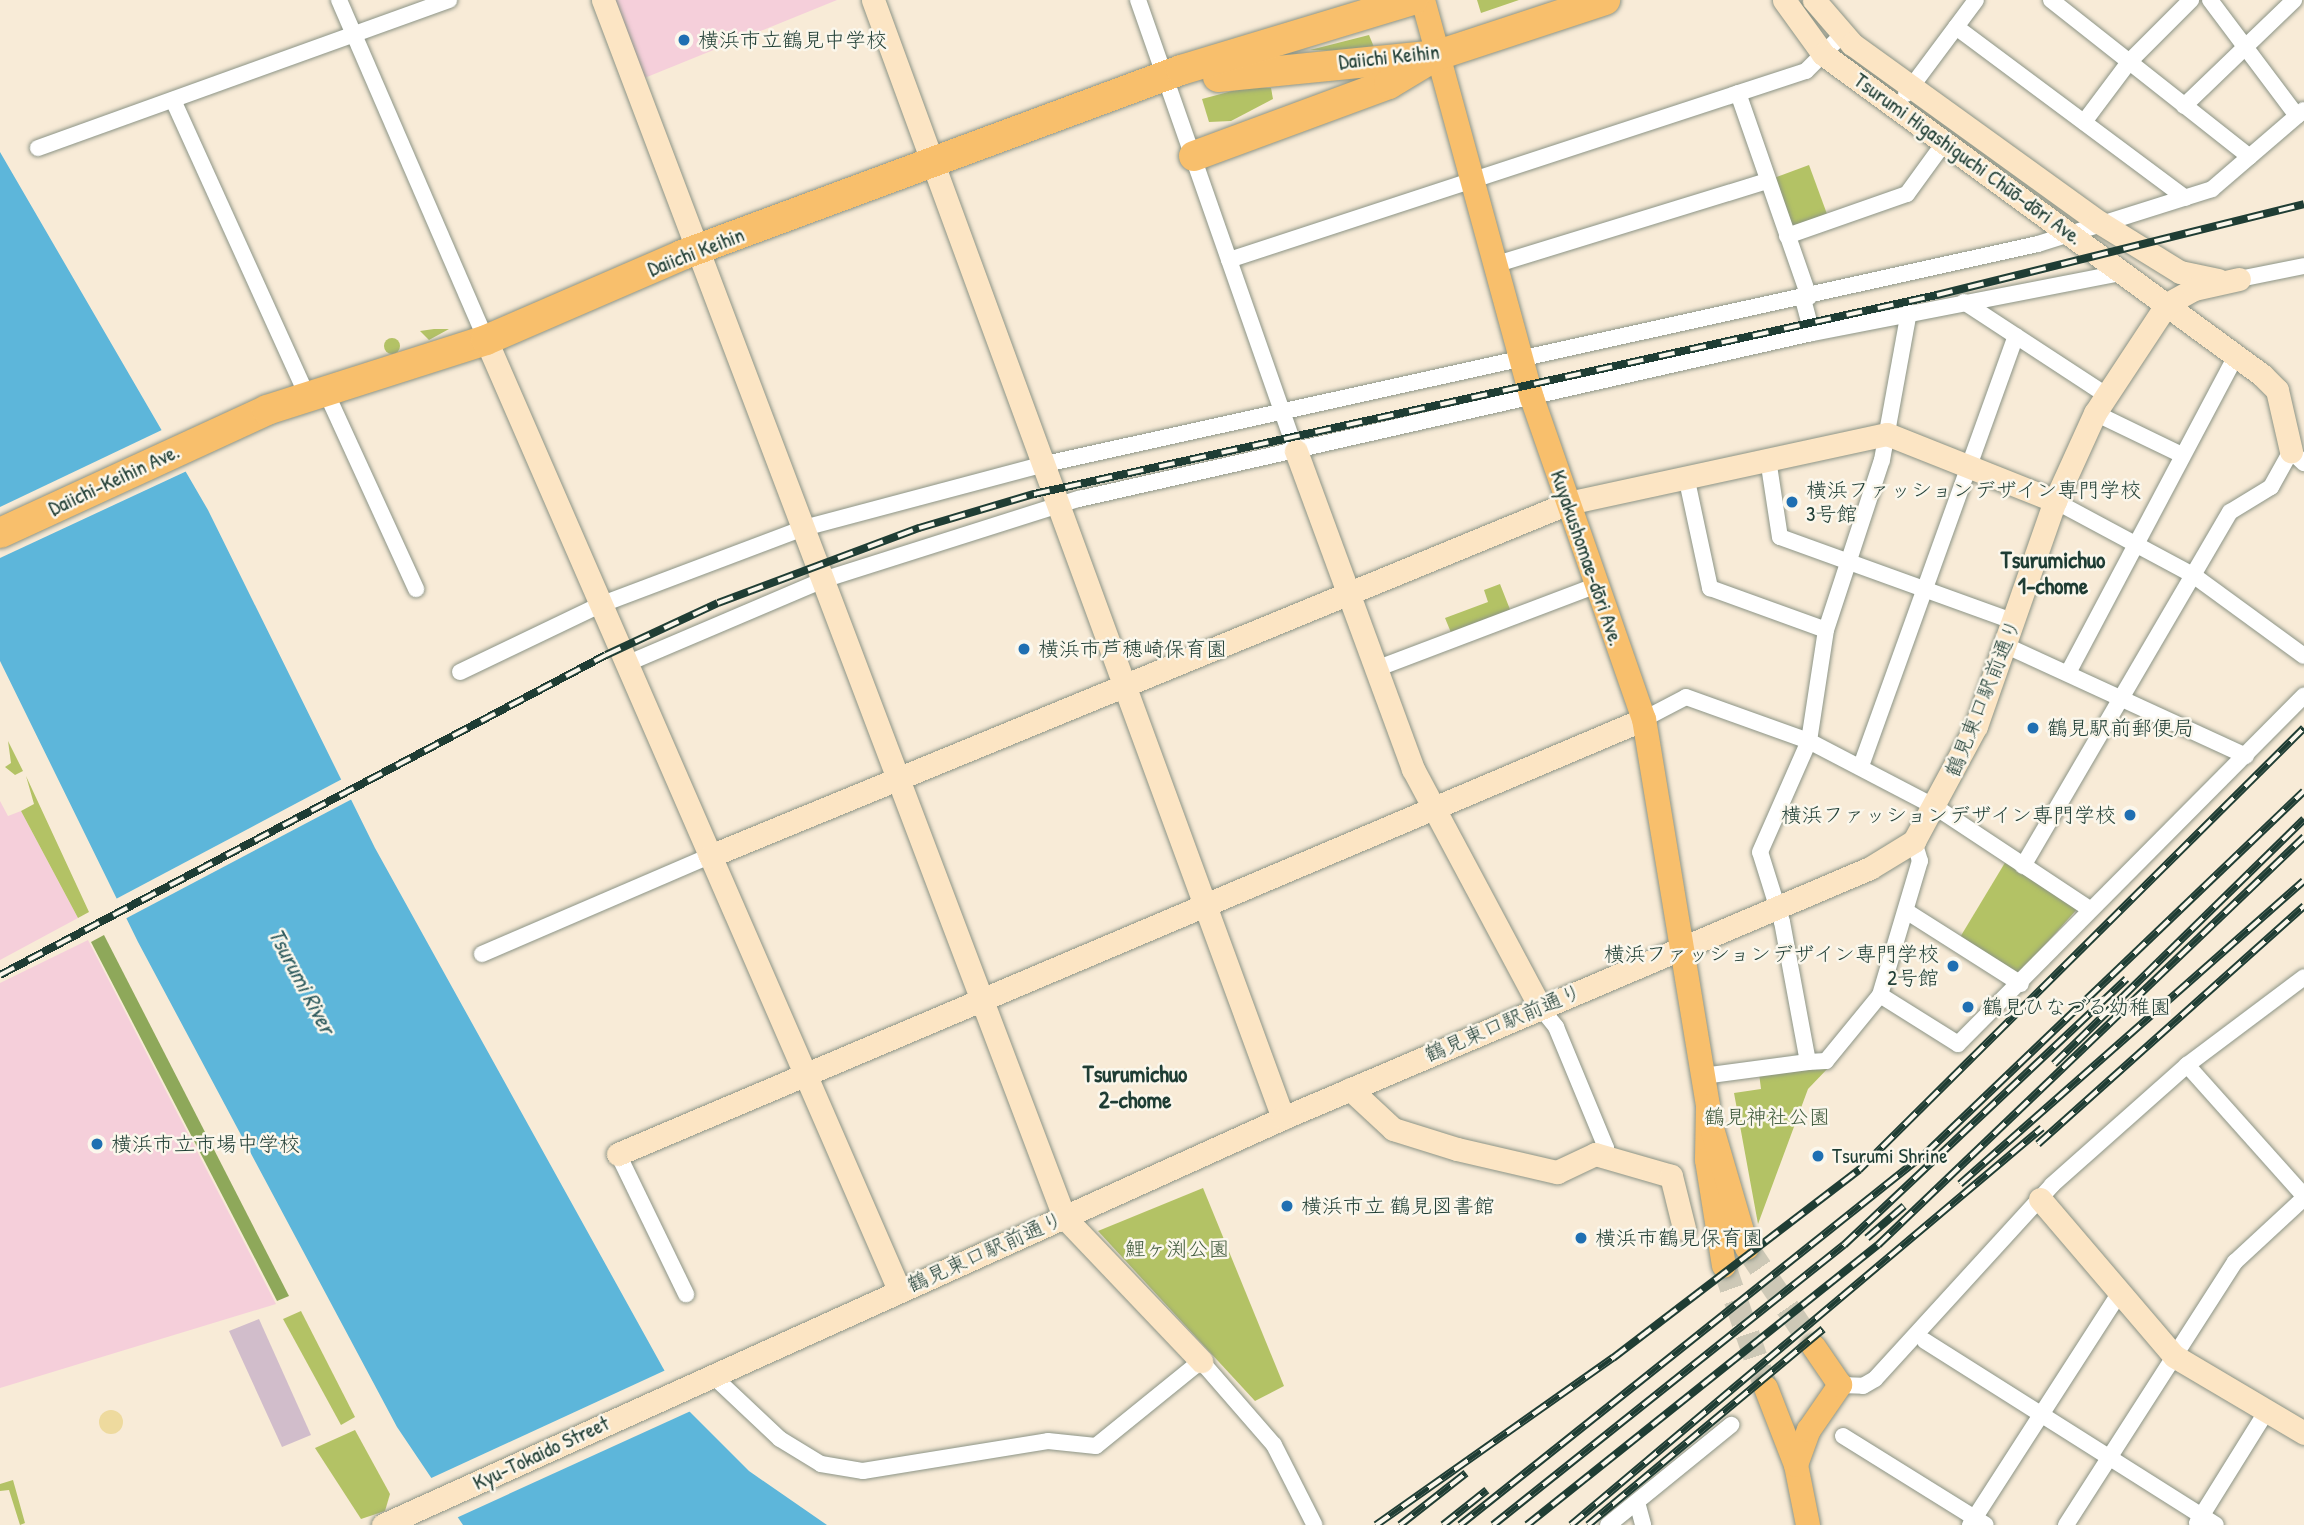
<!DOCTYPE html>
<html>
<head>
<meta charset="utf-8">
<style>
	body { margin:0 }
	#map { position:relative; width:2304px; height:1525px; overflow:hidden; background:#f8ebd7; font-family:"Patrick Hand","Klee One",sans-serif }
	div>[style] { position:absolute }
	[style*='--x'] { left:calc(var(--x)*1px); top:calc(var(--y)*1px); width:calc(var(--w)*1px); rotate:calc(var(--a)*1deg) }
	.built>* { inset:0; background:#f5cfda }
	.industrial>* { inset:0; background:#d1bdcb }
	.green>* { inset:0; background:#b3c265 }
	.round { border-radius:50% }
	.forest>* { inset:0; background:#8ea85a }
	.sand>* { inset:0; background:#eeda9e }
	.water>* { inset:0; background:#5db6da }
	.pier>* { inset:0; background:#f8ebd7 }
	.primary-tunnel>* { height:24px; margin-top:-12px; transform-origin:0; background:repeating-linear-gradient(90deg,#cdc8b6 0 24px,transparent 0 36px) }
	.roads { filter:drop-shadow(0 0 2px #8c9486) drop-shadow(0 0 2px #8c9486) }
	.street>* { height:16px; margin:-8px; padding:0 8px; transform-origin:8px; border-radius:8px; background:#fff }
	.secondary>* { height:23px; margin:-11.5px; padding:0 11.5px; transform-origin:11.5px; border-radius:11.5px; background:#fce5c4 }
	.primary>* { height:24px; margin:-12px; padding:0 12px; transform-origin:12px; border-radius:12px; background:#f8bf6c }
	.highway>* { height:30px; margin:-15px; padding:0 15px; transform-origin:15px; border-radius:15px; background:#f8bf6c }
	.rail>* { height:8px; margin-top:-4px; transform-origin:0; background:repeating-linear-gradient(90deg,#fbf7ec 0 16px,#1f3d34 0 32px); box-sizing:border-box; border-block:2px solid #1f3d34 }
	.dots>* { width:19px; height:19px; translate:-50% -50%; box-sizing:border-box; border:4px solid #fbf7ec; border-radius:50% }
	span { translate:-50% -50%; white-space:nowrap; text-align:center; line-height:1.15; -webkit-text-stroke:5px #fbf7ec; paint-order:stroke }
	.poi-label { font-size:21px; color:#1f3d34 }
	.left { translate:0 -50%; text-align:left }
	.right { translate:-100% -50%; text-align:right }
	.street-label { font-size:21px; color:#1f3d34 }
	.park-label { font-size:21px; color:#445e40 }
	.neighbourhood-label { font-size:23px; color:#1f3d34; font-weight:700 }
	.water-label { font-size:23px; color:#2e5b5e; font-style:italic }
</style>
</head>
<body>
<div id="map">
	<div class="built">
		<i style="clip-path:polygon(613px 0,837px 0,642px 79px)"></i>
		<i style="clip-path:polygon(0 801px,8px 816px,21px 811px,78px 918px,0 960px)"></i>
		<i style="clip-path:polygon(88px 940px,276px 1304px,0 1388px,0 983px)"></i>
	</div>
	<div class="industrial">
		<i style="clip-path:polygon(259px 1319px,311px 1435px,282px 1447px,229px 1331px)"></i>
	</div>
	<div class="green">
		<i style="clip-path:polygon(1477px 0,1519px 0,1481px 13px)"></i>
		<i style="clip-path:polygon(1369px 35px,1376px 52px,1310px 50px)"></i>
		<i style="clip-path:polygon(1247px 87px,1271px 88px,1273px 99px,1231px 121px,1209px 122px,1202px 99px)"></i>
		<i style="clip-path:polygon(1809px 165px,1827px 214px,1792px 227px,1774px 178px)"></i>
		<i style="clip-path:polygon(449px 329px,429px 340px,420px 331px,434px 329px)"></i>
		<i class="round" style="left:384px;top:338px;width:16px;height:16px"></i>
		<i style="clip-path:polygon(1500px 584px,1511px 612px,1452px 635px,1445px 618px,1488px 602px,1484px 590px)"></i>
		<i style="clip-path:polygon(8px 741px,23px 771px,15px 775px,5px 767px,11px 763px)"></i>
		<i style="clip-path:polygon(26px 776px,89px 912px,78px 918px,21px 811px,34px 804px)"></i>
		<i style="clip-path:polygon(2006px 861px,2079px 907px,2017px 976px,1959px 939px)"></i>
		<i style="clip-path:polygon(1830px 1066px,1808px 1089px,1758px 1224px,1734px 1093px,1761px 1089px,1759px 1073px)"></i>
		<i style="clip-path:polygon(1203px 1188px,1284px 1386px,1255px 1401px,1098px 1231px)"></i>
		<i style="clip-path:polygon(301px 1311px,355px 1417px,341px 1425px,283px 1319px)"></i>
		<i style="clip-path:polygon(355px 1430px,390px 1494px,385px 1511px,361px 1519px,315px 1448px)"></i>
		<i style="clip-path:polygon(13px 1480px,25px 1523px,20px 1525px,9px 1490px,0 1491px,0 1484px)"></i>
	</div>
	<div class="forest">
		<i style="clip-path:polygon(104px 935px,289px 1296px,277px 1301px,91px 942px)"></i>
	</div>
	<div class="sand">
		<i class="round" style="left:99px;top:1410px;width:24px;height:24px"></i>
	</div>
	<div class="water">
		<i style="clip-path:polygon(0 152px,208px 510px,375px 848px,663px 1368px,688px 1410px,749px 1471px,827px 1525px,463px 1525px,397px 1427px,138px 942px,0 661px)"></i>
	</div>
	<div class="pier">
		<i style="clip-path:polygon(166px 428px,189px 470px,0 558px,0 507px)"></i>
		<i style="clip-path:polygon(344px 778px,354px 798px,123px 920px,114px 900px)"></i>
		<i style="clip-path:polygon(668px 1369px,693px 1410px,454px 1519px,427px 1480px)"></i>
	</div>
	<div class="primary-tunnel">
		<i style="--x:1747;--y:1248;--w:120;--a:55.9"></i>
		<i style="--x:1724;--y:1266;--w:129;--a:71"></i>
	</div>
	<div class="roads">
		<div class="street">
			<i style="--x:339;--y:0;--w:370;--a:66.6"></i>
			<i style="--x:1138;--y:0;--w:478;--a:70.7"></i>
			<i style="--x:2051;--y:0;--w:253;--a:38.3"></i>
			<i style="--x:2210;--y:0;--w:145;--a:53.1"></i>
			<i style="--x:1956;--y:27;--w:286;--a:36.7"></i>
			<i style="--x:1738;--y:93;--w:216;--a:70.8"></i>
			<i style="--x:1906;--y:94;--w:117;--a:-53.3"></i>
			<i style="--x:173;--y:100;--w:325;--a:65.6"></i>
			<i style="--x:2184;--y:106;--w:153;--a:-43.9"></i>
			<i style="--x:2084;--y:122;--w:75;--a:-53.1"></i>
			<i style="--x:2129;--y:62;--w:88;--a:-45"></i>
			<i style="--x:38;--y:148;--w:437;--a:-19.8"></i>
			<i style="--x:1787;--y:236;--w:127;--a:-19.3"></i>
			<i style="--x:1907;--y:194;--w:63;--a:-54"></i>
			<i style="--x:1229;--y:260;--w:607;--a:-18.14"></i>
			<i style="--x:1806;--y:71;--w:51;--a:-45"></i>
			<i style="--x:1494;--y:265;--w:286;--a:-17.1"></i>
			<i style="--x:2239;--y:279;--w:66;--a:-11.3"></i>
			<i style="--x:1803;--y:299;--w:35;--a:75"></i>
			<i style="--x:1964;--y:302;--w:170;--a:33.2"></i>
			<i style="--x:325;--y:390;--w:219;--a:65.4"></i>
			<i style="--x:2095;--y:413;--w:94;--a:25.8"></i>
			<i style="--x:1768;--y:459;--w:79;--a:81.3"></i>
			<i style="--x:1780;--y:537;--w:250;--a:19.9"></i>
			<i style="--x:1686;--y:476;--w:115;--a:77.9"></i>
			<i style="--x:1710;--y:588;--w:123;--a:19.9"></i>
			<i style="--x:2055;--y:501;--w:157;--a:28.2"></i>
			<i style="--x:2193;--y:575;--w:137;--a:36.1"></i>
			<i style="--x:2007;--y:646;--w:263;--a:24.7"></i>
			<i style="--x:626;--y:664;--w:214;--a:-23.1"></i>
			<i style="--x:823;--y:580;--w:269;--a:-17.6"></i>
			<i style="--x:1079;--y:499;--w:752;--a:-12.76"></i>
			<i style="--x:1812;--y:333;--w:316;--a:-11"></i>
			<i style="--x:1376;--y:669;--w:236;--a:-20.8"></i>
			<i style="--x:460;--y:672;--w:155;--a:-25.6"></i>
			<i style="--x:600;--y:605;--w:218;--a:-20.7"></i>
			<i style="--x:804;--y:528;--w:245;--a:-14.9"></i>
			<i style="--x:1041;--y:465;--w:1021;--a:-12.5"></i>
			<i style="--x:2038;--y:244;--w:182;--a:-17.5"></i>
			<i style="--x:2212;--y:189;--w:121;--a:-40.7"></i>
			<i style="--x:2068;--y:673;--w:357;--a:-62.1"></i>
			<i style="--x:1644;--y:719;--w:47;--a:-27.6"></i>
			<i style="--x:1686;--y:697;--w:131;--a:19.7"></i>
			<i style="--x:1809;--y:741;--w:144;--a:27.6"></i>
			<i style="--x:1937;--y:808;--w:181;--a:33.5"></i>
			<i style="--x:1861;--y:766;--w:457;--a:-70.2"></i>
			<i style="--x:2023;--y:866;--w:410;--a:-59.7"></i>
			<i style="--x:2230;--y:512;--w:48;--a:-31.4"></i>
			<i style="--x:2271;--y:487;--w:41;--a:-60.9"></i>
			<i style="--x:2291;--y:451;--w:18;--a:43"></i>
			<i style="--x:1906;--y:911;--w:136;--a:32.4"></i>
			<i style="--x:482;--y:954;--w:248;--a:-23.3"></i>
			<i style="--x:1880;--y:995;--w:92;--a:32.1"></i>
			<i style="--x:1958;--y:1044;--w:491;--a:-45.2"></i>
			<i style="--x:1540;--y:1007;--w:26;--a:51"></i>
			<i style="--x:1556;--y:1027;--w:131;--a:67.5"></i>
			<i style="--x:1606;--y:1148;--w:8;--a:104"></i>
			<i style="--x:1808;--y:1062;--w:18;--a:-3"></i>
			<i style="--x:1826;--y:1061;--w:85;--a:-50.7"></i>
			<i style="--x:1880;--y:995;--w:140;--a:-73.4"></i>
			<i style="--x:1920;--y:861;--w:21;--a:-107"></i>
			<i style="--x:2187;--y:1065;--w:176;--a:48.2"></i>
			<i style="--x:1703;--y:1076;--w:106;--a:-7.6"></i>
			<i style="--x:1808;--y:1062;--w:142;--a:-100.5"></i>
			<i style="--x:1782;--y:922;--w:73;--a:-107.4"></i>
			<i style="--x:1760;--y:852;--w:121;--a:-66.2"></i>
			<i style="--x:1809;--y:741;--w:112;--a:-81.3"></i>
			<i style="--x:1826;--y:630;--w:179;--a:-71.8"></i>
			<i style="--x:1882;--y:460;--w:150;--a:-79.7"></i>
			<i style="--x:618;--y:1154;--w:156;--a:64.1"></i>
			<i style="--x:1925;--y:1341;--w:344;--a:32.3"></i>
			<i style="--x:712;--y:1375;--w:93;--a:43.3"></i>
			<i style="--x:780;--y:1439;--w:48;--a:31.4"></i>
			<i style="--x:821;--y:1464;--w:43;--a:9.5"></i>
			<i style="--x:863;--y:1471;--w:187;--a:-9.2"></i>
			<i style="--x:1048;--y:1441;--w:48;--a:5.9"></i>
			<i style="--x:1096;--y:1446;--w:135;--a:-39"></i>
			<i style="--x:1201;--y:1361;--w:111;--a:49"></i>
			<i style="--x:1274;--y:1445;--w:89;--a:63.1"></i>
			<i style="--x:1840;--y:1385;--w:23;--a:2"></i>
			<i style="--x:1863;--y:1386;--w:14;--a:-30"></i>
			<i style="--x:1875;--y:1379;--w:263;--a:-47.6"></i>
			<i style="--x:2052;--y:1185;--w:181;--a:-41.6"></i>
			<i style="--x:2187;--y:1065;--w:146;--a:-36.9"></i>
			<i style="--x:1843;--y:1436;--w:168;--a:31.9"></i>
			<i style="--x:1637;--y:1502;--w:24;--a:75"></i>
			<i style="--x:2197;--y:1523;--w:131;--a:-58.1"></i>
			<i style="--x:1608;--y:1525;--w:159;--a:-39.1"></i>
			<i style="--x:1970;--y:1525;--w:275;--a:-57.2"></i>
			<i style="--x:2066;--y:1525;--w:313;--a:-57.3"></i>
			<i style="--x:2235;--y:1262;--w:94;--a:-42.8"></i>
		</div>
		<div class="secondary">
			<i style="--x:603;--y:0;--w:1301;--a:69.25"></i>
			<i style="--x:1064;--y:1217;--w:199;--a:46.4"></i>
			<i style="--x:873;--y:0;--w:1191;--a:69.86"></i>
			<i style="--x:1784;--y:0;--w:67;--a:54.2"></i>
			<i style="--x:1823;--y:54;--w:544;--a:36.17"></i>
			<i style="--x:2262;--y:375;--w:21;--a:45"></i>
			<i style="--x:2277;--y:390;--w:63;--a:77.1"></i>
			<i style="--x:1814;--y:0;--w:58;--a:49.2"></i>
			<i style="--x:1852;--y:44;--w:304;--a:35.8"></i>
			<i style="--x:2099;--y:222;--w:95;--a:31.7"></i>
			<i style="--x:2180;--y:272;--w:39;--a:12"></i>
			<i style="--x:486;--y:340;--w:1036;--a:66.5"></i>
			<i style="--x:1296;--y:451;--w:339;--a:69.8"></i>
			<i style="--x:1413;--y:769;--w:270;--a:61.9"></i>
			<i style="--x:710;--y:856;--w:928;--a:-22.36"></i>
			<i style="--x:1568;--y:503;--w:326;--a:-12.2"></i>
			<i style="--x:1887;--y:434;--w:181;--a:21.7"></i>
			<i style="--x:1350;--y:1089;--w:59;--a:42.9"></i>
			<i style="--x:1393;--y:1129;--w:67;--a:17.4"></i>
			<i style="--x:1457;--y:1149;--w:103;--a:13"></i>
			<i style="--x:1557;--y:1172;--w:42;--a:-25.3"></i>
			<i style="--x:1595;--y:1154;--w:79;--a:16.1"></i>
			<i style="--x:1671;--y:1176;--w:54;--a:76"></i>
			<i style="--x:618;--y:1154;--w:1114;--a:-22.98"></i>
			<i style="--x:2040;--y:1199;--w:206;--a:49.5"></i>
			<i style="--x:2174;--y:1356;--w:151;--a:30.6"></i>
			<i style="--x:383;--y:1525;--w:988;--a:-24.33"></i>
			<i style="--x:1283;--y:1118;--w:638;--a:-23.07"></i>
			<i style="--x:1870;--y:868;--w:52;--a:-31.5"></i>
			<i style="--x:1914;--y:841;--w:131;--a:-61.7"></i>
			<i style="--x:1976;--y:726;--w:238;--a:-70.7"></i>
			<i style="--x:2055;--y:501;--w:97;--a:-65.6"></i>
			<i style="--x:2095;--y:413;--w:131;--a:-56.6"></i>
			<i style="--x:2167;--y:304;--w:31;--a:-29"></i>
			<i style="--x:2194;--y:289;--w:46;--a:-12.5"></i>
		</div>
		<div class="primary">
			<i style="--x:1423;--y:0;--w:413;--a:74.7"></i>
			<i style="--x:1532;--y:398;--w:340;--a:70.8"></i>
			<i style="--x:1644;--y:719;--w:392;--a:80.6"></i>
			<i style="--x:1708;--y:1106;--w:54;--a:91.1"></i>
			<i style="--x:1707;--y:1160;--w:107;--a:80.9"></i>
			<i style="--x:1711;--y:1125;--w:128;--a:73.7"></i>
			<i style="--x:1766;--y:1388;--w:83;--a:68.7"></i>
			<i style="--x:1808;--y:1525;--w:61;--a:-101.3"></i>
			<i style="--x:1796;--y:1465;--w:37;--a:-70"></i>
			<i style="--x:1809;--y:1430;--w:55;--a:-55.4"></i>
			<i style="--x:1840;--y:1385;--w:46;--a:-124.4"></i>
		</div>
		<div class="highway">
			<i style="--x:1218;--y:77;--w:221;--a:-5.7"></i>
			<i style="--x:1438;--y:55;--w:176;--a:-18.2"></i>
			<i style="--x:1194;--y:156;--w:208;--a:-20.3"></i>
			<i style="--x:1389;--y:84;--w:50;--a:-31.2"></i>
			<i style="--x:0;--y:533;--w:294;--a:-24.7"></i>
			<i style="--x:267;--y:410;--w:230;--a:-17.7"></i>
			<i style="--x:486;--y:340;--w:214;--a:-23.4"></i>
			<i style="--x:682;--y:255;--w:532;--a:-20.34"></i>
			<i style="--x:1181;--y:70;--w:242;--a:-16.8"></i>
		</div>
	</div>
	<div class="rail">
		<i style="--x:0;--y:975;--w:685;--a:-27.84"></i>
		<i style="--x:606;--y:655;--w:123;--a:-24.9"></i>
		<i style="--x:718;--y:603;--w:215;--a:-20.5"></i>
		<i style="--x:919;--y:528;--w:120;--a:-16.5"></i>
		<i style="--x:1034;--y:494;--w:925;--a:-12.43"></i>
		<i style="--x:1937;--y:295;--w:378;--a:-13.9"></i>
		<i style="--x:2054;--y:1064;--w:350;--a:-44.4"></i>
		<i style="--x:2038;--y:1144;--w:357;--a:-41.8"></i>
		<i style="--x:1960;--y:1184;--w:458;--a:-41.4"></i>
		<i style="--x:1867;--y:1238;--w:49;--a:-40.9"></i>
		<i style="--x:1376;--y:1525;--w:290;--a:-35.2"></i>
		<i style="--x:1613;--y:1358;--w:310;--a:-37.4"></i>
		<i style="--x:1859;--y:1170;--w:627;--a:-44.81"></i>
		<i style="--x:1400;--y:1525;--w:84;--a:-38.2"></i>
		<i style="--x:1443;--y:1525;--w:56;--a:-38.5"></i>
		<i style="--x:1460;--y:1525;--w:596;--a:-38.6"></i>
		<i style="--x:1926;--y:1153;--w:523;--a:-43.76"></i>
		<i style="--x:1493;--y:1525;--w:449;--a:-38.6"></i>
		<i style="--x:1844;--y:1245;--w:388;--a:-43.3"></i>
		<i style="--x:1527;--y:1525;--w:449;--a:-38.6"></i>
		<i style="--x:1878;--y:1245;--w:590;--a:-43.76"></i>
		<i style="--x:1571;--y:1525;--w:616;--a:-40.13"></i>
		<i style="--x:1588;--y:1525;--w:306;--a:-39.8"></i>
	</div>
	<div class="dots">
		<i style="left:684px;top:40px;background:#1f6fb2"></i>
		<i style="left:1792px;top:502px;background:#1f6fb2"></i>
		<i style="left:1024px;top:649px;background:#1f6fb2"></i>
		<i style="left:2033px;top:728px;background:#1f6fb2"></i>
		<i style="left:2130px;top:815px;background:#1f6fb2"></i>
		<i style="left:1953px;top:966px;background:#1f6fb2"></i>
		<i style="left:1968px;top:1007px;background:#1f6fb2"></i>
		<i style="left:97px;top:1144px;background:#1f6fb2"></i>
		<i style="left:1818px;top:1156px;background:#1f6fb2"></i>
		<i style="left:1287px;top:1206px;background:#1f6fb2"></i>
		<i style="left:1581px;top:1238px;background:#1f6fb2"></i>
	</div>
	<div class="poi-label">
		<span class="left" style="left:698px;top:40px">横浜市立鶴見中学校</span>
		<span class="left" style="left:1806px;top:502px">横浜ファッションデザイン専門学校<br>3号館</span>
		<span class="left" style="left:1038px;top:649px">横浜市芦穂崎保育園</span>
		<span class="left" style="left:2047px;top:728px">鶴見駅前郵便局</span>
		<span class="right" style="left:2116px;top:815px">横浜ファッションデザイン専門学校</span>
		<span class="right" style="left:1939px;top:966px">横浜ファッションデザイン専門学校<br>2号館</span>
		<span class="left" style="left:1982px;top:1007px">鶴見ひなづる幼稚園</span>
		<span class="left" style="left:111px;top:1144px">横浜市立市場中学校</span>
		<span class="left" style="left:1832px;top:1156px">Tsurumi Shrine</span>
		<span class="left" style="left:1301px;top:1206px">横浜市立 鶴見図書館</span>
		<span class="left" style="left:1595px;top:1238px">横浜市鶴見保育園</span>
	</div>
	<div class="street-label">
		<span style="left:1389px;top:57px;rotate:-6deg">Daiichi Keihin</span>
		<span style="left:1968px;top:159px;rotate:36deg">Tsurumi Higashiguchi Chūō-dōri Ave.</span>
		<span style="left:696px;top:252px;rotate:-21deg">Daiichi Keihin</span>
		<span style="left:114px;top:480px;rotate:-25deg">Daiichi-Keihin Ave.</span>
		<span style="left:1587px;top:558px;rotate:71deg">Kuyakushomae-dōri Ave.</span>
		<span style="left:1983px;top:698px;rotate:-68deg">鶴見東口駅前通り</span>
		<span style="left:1503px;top:1023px;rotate:-23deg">鶴見東口駅前通り</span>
		<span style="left:985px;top:1252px;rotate:-24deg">鶴見東口駅前通り</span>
		<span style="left:541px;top:1453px;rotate:-25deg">Kyu-Tokaido Street</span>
	</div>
	<div class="park-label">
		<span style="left:1767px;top:1117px">鶴見神社公園</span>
		<span style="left:1177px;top:1249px">鯉ヶ渕公園</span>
	</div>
	<div class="neighbourhood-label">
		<span style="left:2053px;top:573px">Tsurumichuo<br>1-chome</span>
		<span style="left:1135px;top:1087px">Tsurumichuo<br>2-chome</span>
	</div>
	<div class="water-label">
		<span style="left:302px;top:981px;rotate:62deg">Tsurumi River</span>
	</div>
</div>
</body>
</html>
